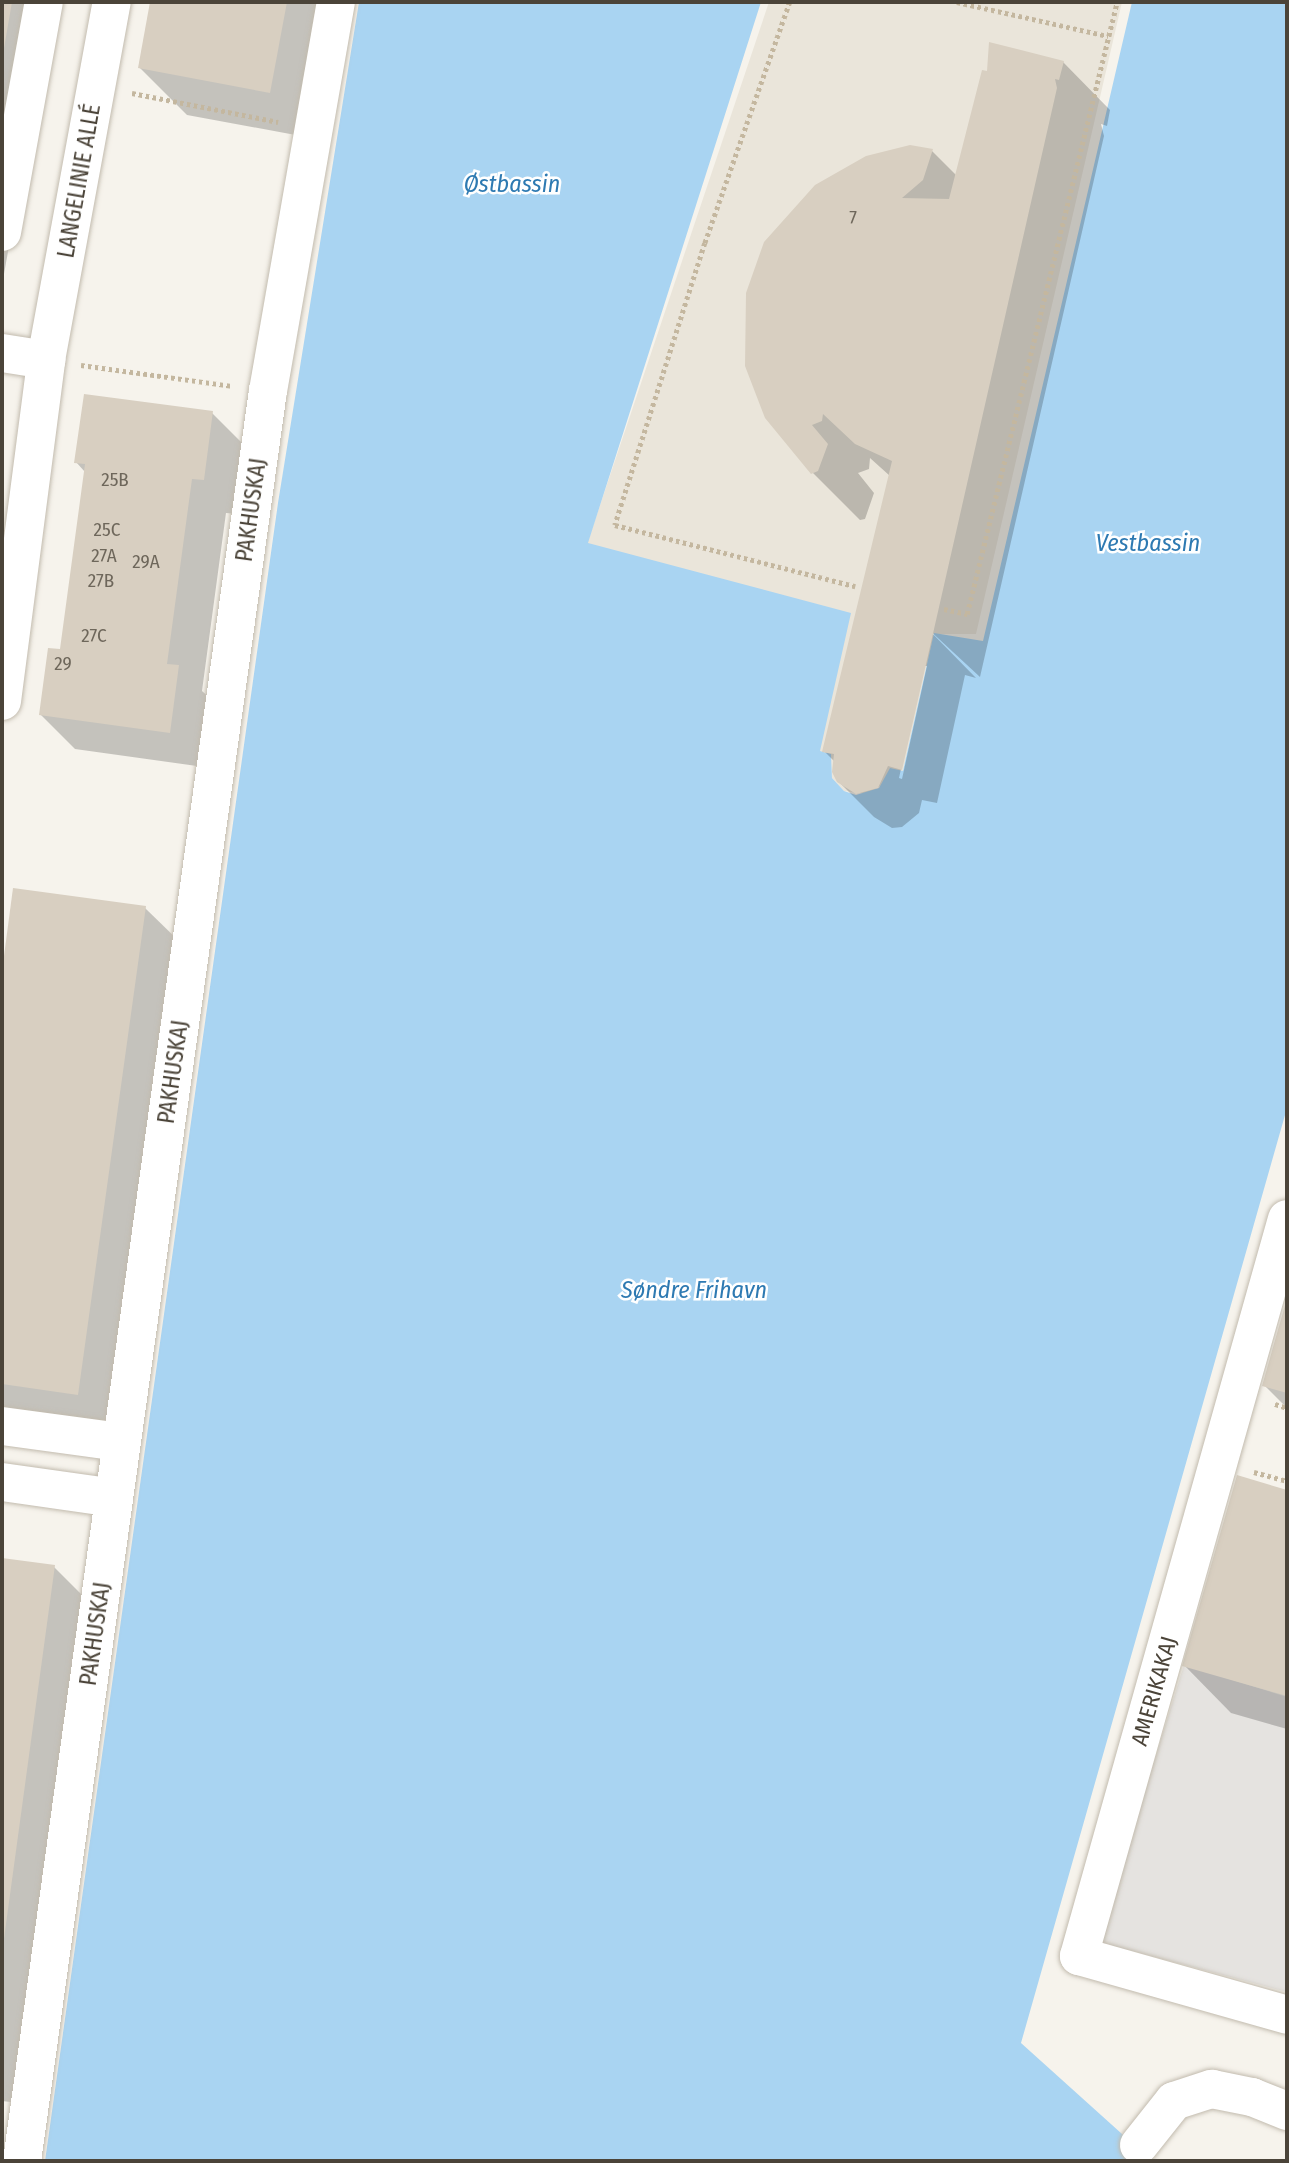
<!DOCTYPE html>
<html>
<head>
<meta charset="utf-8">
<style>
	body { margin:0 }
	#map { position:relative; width:1289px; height:2163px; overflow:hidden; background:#f6f3ec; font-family:"Fira Sans Condensed",sans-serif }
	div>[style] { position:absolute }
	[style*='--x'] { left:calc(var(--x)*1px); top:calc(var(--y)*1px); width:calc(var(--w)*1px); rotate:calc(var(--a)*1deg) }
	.residential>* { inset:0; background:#eae5da }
	.parking>* { inset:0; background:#e5e3e0 }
	.water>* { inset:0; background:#a9d4f2 }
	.shadow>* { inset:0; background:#0003 }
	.building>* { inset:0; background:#d8cfc1 }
	.path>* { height:4.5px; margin-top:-2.25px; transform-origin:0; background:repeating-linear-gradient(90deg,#c4b79f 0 3.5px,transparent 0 7px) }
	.roads { filter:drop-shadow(0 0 2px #c2bbae) drop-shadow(0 0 2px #c2bbae) }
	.minor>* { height:38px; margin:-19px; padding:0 19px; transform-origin:19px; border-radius:19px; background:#fff }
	span { translate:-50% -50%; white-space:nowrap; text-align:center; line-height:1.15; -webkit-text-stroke:5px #fff; paint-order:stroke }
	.number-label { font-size:19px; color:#6e675b }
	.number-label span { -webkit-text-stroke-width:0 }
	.street-label { font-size:23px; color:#4b4439 }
	.water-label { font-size:24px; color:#2e7ab2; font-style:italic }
	.frame { position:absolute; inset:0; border:4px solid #4b4439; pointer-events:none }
</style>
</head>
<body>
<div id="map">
	<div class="residential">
		<i style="clip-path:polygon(769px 2px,1122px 2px,976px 634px,934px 634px,903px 771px,868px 794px,844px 791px,832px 778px,831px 755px,820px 751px,587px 544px)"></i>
	</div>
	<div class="parking">
		<i style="clip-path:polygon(1184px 1665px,1287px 1697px,1287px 1992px,1098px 1942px)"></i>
	</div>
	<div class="water">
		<i style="clip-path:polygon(359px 2px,761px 2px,588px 543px,851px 613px,820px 751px,831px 754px,832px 778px,844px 791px,856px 795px,879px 788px,890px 768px,903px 771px,934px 633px,983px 641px,1132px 2px,1287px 2px,1287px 1108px,1021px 2043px,1152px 2161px,45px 2161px,278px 503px)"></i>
	</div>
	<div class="shadow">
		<i style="clip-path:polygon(2px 2px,53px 2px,2px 285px)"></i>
		<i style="clip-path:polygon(152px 2px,342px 2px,317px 139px,187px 115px,140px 68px)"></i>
		<i style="clip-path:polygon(evenodd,1063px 62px,1110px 110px,1107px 126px,1101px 124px,1104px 136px,980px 677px,926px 627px,976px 678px,965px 675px,937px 803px,922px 800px,919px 813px,902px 827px,892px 828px,874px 817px,838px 781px,835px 762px,824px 751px,890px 476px,870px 458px,869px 469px,858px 473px,874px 493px,865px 519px,860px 520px,813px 473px,747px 366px,932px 151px,957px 176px,1063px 62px,924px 666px,927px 666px,902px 779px,899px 778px,924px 666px)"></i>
		<i style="clip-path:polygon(212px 413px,247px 448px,238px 514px,226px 513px,202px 691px,213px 701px,204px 767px,75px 749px,41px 715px,61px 651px,85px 472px,76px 462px)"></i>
		<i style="clip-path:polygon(15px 890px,145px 908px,180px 942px,112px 1429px,2px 1413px,2px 983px)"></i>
		<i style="clip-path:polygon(1287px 1301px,1287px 1408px,1264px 1385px)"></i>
		<i style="clip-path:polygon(1238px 1477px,1287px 1491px,1287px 1729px,1231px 1713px,1184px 1665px)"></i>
		<i style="clip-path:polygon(2px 1560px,54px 1567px,101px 1614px,35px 2105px,2px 2101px)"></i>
	</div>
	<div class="building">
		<i style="clip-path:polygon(2px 2px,12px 2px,3px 54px,2px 54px)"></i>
		<i style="clip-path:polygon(150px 2px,287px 2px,270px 93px,138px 68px)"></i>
		<i style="clip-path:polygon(989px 42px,1064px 61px,1059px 80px,1055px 79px,1057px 88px,902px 770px,888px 766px,878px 788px,856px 794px,837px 782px,832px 772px,834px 754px,822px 752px,892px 461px,855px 444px,823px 414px,822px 421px,812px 425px,828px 444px,818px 471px,811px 474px,765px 418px,745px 366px,746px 293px,764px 242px,815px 185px,866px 156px,910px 145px,933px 149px,923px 180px,902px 198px,949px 199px,982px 70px,987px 71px)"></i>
		<i style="clip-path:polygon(84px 394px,213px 411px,204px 480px,192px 479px,167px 664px,179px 665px,170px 733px,39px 715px,48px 648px,60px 649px,85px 464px,74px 463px)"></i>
		<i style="clip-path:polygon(13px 888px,146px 906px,78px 1395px,2px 1384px,2px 971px)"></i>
		<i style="clip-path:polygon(1287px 1298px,1287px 1393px,1262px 1386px)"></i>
		<i style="clip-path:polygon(1237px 1475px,1287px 1490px,1287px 1696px,1182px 1666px)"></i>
		<i style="clip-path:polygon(2px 1558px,55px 1565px,3px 1946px,2px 1946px)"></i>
	</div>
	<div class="path">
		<i style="--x:790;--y:2;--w:256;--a:109.4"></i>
		<i style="--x:705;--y:243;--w:296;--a:107.7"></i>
		<i style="--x:615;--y:525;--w:248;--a:14.3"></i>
		<i style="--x:957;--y:2;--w:155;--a:12.7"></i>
		<i style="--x:132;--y:93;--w:149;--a:11.2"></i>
		<i style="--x:81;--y:365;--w:152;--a:7.9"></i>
		<i style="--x:944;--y:609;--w:24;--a:12"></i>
		<i style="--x:967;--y:614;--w:630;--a:-76.23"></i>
		<i style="--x:1275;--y:1404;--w:13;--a:18"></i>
		<i style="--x:1254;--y:1472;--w:34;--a:15"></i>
	</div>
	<div class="roads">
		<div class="minor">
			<i style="--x:2;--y:232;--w:234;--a:-79.7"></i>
			<i style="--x:2;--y:353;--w:45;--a:9"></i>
			<i style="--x:2;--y:701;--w:344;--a:-82.6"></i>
			<i style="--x:46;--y:360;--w:364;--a:-79.6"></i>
			<i style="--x:1287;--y:1219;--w:766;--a:105.76"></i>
			<i style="--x:1079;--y:1956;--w:216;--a:15.8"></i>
			<i style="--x:2;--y:1426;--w:120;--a:7.7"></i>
			<i style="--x:2;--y:1482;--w:113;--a:8.1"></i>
			<i style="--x:1139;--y:2145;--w:56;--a:-51.5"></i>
			<i style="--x:1174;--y:2101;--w:40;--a:-18"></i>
			<i style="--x:1212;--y:2089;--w:41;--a:11.3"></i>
			<i style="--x:1252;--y:2097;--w:38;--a:22"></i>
			<i style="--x:22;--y:2161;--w:1787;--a:-82.09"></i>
			<i style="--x:268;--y:391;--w:395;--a:-80.1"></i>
		</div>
	</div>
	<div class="number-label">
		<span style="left:853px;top:218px">7</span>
		<span style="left:115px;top:480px">25B</span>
		<span style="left:107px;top:530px">25C</span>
		<span style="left:104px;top:556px">27A</span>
		<span style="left:146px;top:562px">29A</span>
		<span style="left:101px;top:581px">27B</span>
		<span style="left:94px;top:636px">27C</span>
		<span style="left:63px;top:664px">29</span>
	</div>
	<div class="street-label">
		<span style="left:79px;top:181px;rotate:-80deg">LANGELINIE ALLÉ</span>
		<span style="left:251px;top:510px;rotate:-82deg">PAKHUSKAJ</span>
		<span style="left:173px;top:1072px;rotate:-82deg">PAKHUSKAJ</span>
		<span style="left:95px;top:1634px;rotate:-82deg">PAKHUSKAJ</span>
		<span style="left:1154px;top:1691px;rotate:-74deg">AMERIKAKAJ</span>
	</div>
	<div class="water-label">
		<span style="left:512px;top:185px">Østbassin</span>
		<span style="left:1148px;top:544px">Vestbassin</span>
		<span style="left:694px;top:1291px">Søndre Frihavn</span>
	</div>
	<div class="frame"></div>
</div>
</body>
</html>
